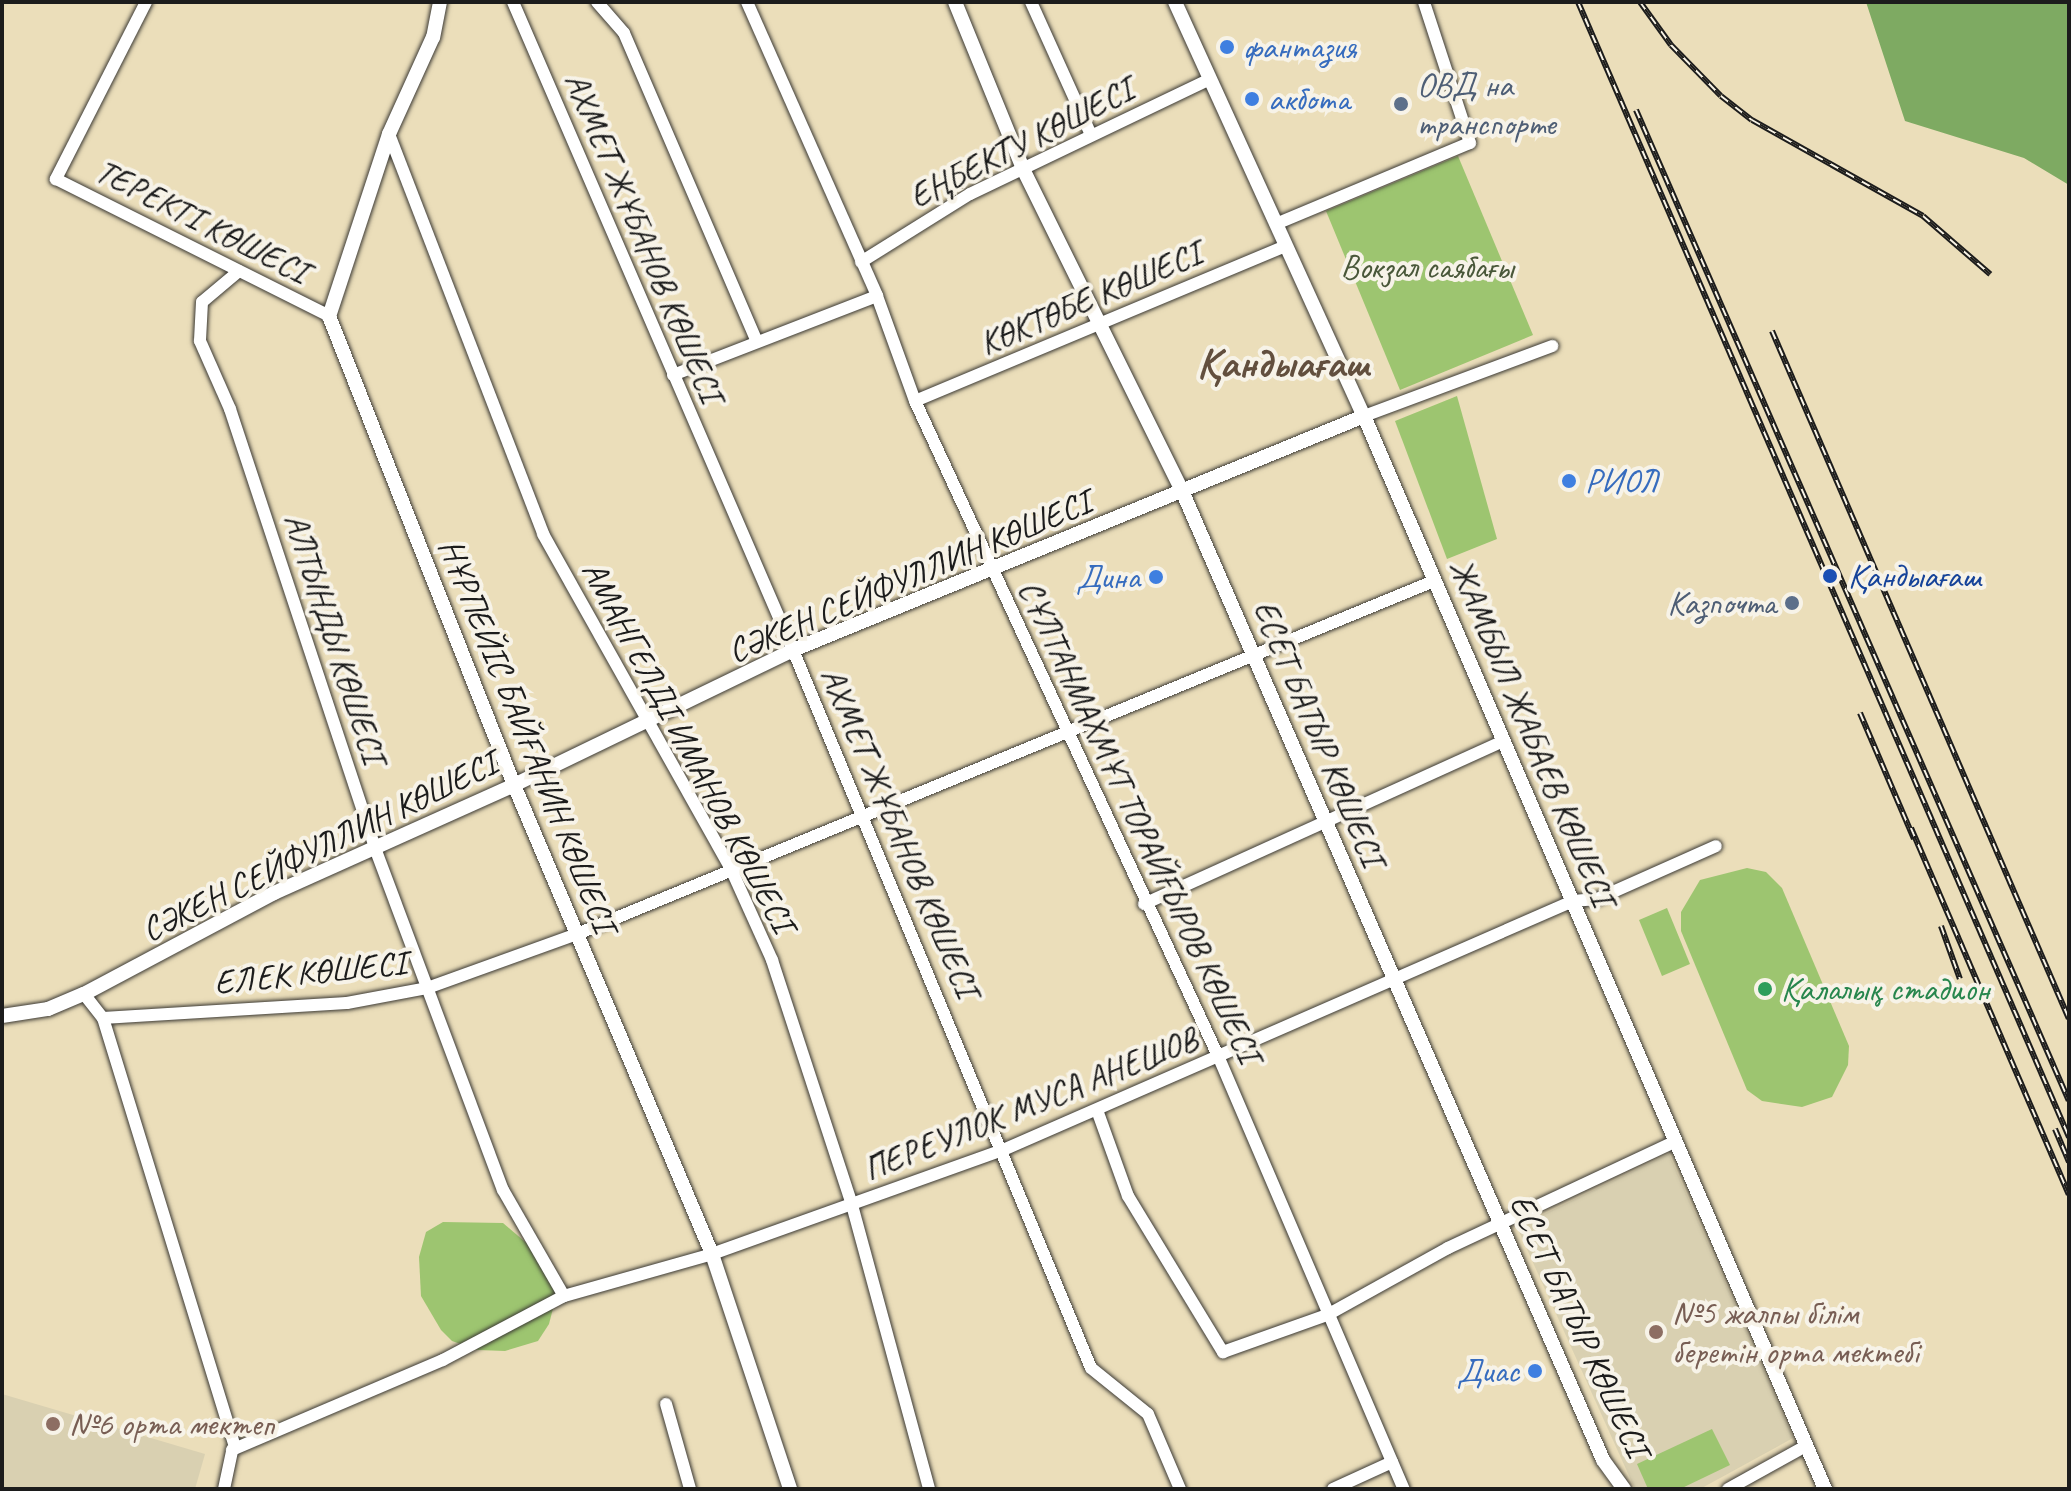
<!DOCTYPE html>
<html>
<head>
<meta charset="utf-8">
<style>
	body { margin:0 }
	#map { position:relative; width:2071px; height:1491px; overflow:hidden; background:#ebdeba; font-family:Caveat,sans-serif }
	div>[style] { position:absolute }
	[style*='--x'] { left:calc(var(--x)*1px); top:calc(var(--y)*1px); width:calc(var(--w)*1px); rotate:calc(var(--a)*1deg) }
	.built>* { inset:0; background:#d9d0b1 }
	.green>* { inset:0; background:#9dc570 }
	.forest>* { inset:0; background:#7eaa62 }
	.roads { filter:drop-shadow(0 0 2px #3b3934) drop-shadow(0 0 2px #3b3934) }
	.minor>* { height:12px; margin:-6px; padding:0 6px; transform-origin:6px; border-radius:6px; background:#fff }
	.tertiary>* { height:14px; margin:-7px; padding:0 7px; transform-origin:7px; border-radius:7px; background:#fff }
	.rail>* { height:6px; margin-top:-3px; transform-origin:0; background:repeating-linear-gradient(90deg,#f7f3e8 0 9px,#1c1c1c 0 18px); box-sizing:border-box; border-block:2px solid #1c1c1c }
	.dots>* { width:22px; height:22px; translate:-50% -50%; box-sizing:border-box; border:4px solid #f7f3e8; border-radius:50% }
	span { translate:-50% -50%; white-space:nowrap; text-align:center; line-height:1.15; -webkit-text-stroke:8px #f7f3e8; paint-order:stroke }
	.shop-label { font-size:34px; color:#366cbe }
	.left { translate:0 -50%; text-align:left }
	.right { translate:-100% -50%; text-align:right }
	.service-label { font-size:34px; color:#4e5e75 }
	.street-label { font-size:34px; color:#1c1c1c }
	.park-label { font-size:34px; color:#495739 }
	.transit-label { font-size:34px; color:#164399 }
	.leisure-label { font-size:34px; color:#27864d }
	.education-label { font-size:34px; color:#785e54 }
	.district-label { font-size:42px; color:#624f3e; font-weight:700 }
	.frame { position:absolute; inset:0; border:4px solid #1c1c1c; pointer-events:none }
</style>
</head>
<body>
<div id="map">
	<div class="built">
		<i style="clip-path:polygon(1669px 1154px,1793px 1438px,1700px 1489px,1635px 1489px,1517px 1227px)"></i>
		<i style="clip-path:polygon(2px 1394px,205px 1454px,195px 1489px,2px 1489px)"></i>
	</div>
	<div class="green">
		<i style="clip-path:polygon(1458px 156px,1533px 335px,1400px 390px,1326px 211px)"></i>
		<i style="clip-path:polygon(1457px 396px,1497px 539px,1447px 559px,1395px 421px)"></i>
		<i style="clip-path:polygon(1747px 868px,1766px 872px,1782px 888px,1849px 1046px,1848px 1065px,1832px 1097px,1802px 1107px,1762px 1101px,1747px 1090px,1681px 931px,1681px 912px,1700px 880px)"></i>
		<i style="clip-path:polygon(1667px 908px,1690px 964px,1662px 976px,1639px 920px)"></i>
		<i style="clip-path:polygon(443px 1222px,503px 1223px,530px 1246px,557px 1293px,549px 1324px,538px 1341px,505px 1351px,478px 1350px,452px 1341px,441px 1330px,421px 1296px,419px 1257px,426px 1232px)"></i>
		<i style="clip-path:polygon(1712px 1429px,1730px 1465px,1680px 1489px,1648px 1489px,1637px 1464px)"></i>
	</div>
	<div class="forest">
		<i style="clip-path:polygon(1866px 2px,2069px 2px,2069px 185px,2024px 158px,1905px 121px)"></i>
	</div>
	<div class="roads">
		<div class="minor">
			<i style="--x:146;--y:2;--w:199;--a:117"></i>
			<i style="--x:56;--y:179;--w:305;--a:26.6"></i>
			<i style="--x:513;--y:2;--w:706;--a:66.63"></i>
			<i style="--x:793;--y:650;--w:777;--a:67.46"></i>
			<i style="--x:1091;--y:1368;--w:73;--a:38.9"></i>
			<i style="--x:1148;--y:1414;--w:82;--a:66.9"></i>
			<i style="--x:597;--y:2;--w:41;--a:48.9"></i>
			<i style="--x:624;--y:33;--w:334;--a:66.7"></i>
			<i style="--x:747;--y:2;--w:321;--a:66.1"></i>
			<i style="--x:877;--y:296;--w:112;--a:70.1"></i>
			<i style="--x:915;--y:401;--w:724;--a:65.17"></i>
			<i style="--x:1219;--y:1058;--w:469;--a:66.8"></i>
			<i style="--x:1031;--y:2;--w:146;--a:65.7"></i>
			<i style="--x:389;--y:134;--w:429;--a:68.9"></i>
			<i style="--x:543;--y:534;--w:384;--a:60.7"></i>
			<i style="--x:731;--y:869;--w:100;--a:65.7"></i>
			<i style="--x:772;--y:960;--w:258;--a:71.9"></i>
			<i style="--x:852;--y:1205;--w:294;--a:74.8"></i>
			<i style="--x:1276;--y:224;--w:210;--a:-22.7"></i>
			<i style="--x:1470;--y:143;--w:148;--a:-108.1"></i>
			<i style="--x:861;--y:262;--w:128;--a:-32"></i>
			<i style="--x:970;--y:194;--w:266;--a:-25.6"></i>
			<i style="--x:239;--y:271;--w:48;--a:140"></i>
			<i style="--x:202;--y:302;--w:39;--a:93"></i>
			<i style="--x:200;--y:341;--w:74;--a:66.2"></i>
			<i style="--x:230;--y:409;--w:462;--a:71.7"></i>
			<i style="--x:375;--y:848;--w:365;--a:69.5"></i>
			<i style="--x:503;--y:1190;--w:122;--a:60.1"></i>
			<i style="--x:673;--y:375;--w:219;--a:-21.2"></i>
			<i style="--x:915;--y:401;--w:401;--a:-22.7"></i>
			<i style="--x:1364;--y:416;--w:201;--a:-20.4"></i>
			<i style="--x:1144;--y:904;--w:395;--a:-24.4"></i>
			<i style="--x:84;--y:994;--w:31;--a:52"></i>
			<i style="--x:103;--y:1018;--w:244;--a:-3.5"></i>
			<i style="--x:347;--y:1003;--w:81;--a:-10.6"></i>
			<i style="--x:427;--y:988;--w:159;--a:-19.8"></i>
			<i style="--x:577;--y:934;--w:927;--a:-22.39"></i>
			<i style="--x:103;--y:1018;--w:450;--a:72.9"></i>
			<i style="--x:1097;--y:1110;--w:91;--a:70.2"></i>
			<i style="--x:1128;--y:1196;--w:183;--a:58.7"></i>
			<i style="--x:1223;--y:1352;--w:110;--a:-19.6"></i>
			<i style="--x:1327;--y:1315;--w:138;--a:-29"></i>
			<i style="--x:1448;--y:1248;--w:252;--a:-25.1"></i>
			<i style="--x:666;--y:1404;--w:88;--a:74.2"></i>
			<i style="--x:224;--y:1489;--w:40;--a:-78"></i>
			<i style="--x:232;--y:1450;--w:229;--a:-23.1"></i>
			<i style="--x:443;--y:1360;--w:137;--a:-27.9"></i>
			<i style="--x:564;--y:1296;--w:154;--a:-15.8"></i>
			<i style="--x:712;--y:1254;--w:309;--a:-19.7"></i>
			<i style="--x:1003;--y:1150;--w:622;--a:-23.6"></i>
			<i style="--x:1573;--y:901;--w:24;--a:-5"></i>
			<i style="--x:1597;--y:899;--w:130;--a:-24"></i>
			<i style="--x:1333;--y:1489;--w:65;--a:-24.6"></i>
			<i style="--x:1728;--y:1489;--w:89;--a:-28.9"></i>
		</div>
		<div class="tertiary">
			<i style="--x:440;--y:2;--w:36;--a:101"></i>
			<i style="--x:433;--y:37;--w:107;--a:114.4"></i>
			<i style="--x:389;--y:134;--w:192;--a:108.2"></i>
			<i style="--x:329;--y:316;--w:504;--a:68.47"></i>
			<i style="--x:514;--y:785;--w:509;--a:67.11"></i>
			<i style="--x:712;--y:1254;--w:248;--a:71.6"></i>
			<i style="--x:955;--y:2;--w:180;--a:67.8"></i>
			<i style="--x:1023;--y:169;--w:361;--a:63.7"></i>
			<i style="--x:1183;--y:493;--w:1054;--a:66.52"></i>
			<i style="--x:1603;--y:1460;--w:36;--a:54"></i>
			<i style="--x:1175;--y:2;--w:455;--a:65.5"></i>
			<i style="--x:1364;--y:416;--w:1168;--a:66.75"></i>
			<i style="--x:2;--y:1016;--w:47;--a:-8.7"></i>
			<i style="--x:48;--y:1009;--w:39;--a:-23"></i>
			<i style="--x:84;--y:994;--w:215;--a:-28"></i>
			<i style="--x:274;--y:893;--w:263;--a:-24.2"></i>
			<i style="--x:514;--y:785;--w:310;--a:-25.8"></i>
			<i style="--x:793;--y:650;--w:617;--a:-22.28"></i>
		</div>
	</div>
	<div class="rail">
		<i style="--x:1578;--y:2;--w:1237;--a:66.61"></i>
		<i style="--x:1640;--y:2;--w:53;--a:54.2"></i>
		<i style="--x:1671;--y:45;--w:71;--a:45.6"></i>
		<i style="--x:1721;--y:96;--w:39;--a:38"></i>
		<i style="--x:1752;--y:120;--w:196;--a:29.3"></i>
		<i style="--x:1923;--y:216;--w:89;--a:40.9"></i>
		<i style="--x:1636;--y:110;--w:1081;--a:66.4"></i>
		<i style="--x:1772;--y:331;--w:749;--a:66.65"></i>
		<i style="--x:1860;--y:713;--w:137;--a:66.8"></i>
		<i style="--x:1911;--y:828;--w:399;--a:66.7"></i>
		<i style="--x:1941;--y:926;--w:56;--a:70.3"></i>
		<i style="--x:2055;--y:1129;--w:36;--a:67"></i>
	</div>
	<div class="dots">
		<i style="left:1227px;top:47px;background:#3f7fe0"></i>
		<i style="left:1252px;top:99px;background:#3f7fe0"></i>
		<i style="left:1401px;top:104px;background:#5c6f8a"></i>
		<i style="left:1569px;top:481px;background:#3f7fe0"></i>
		<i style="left:1830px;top:576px;background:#1a4fb4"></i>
		<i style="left:1156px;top:577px;background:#3f7fe0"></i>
		<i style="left:1792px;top:603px;background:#5c6f8a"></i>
		<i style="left:1765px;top:989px;background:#2e9e5b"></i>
		<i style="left:1656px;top:1332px;background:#8d6e63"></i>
		<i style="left:1535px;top:1371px;background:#3f7fe0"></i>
		<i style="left:53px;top:1424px;background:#8d6e63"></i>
	</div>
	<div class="shop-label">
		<span class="left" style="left:1243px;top:47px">фантазия</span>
		<span class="left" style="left:1268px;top:99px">акбота</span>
		<span class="left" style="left:1585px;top:481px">РИОЛ</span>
		<span class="right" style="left:1140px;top:577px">Дина</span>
		<span class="right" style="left:1519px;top:1371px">Диас</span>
	</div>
	<div class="service-label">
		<span class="left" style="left:1417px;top:104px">ОВД на<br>транспорте</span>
		<span class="right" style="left:1776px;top:603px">Казпочта</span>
	</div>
	<div class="street-label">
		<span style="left:1021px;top:143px;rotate:-27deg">ЕҢБЕКТУ КӨШЕСІ</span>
		<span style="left:202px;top:221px;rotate:27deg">ТЕРЕКТІ КӨШЕСІ</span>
		<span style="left:644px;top:237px;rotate:67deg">АХМЕТ ЖҰБАНОВ КӨШЕСІ</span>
		<span style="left:1090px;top:298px;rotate:-23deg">КӨКТӨБЕ КӨШЕСІ</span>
		<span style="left:909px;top:576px;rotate:-23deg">СӘКЕН СЕЙФУЛЛИН КӨШЕСІ</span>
		<span style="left:335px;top:638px;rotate:72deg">АЛТЫНДЫ КӨШЕСІ</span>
		<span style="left:1532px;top:732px;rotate:67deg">ЖАМБЫЛ ЖАБАЕВ КӨШЕСІ</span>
		<span style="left:1319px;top:733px;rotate:67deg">ЕСЕТ БАТЫР КӨШЕСІ</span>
		<span style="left:528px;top:735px;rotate:68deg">НҰРПЕЙІС БАЙҒАНИН КӨШЕСІ</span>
		<span style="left:689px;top:746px;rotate:62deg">АМАНГЕЛДІ ИМАНОВ КӨШЕСІ</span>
		<span style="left:1140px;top:821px;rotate:65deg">СҰЛТАНМАХМҰТ ТОРАЙҒЫРОВ КӨШЕСІ</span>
		<span style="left:900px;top:832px;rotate:67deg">АХМЕТ ЖҰБАНОВ КӨШЕСІ</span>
		<span style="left:319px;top:846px;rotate:-26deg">СӘКЕН СЕЙФУЛЛИН КӨШЕСІ</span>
		<span style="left:310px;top:972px;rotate:-6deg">ЕЛЕК КӨШЕСІ</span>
		<span style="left:1030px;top:1104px;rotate:-22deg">ПЕРЕУЛОК МУСА АНЕШОВ</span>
		<span style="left:1580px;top:1325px;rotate:65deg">ЕСЕТ БАТЫР КӨШЕСІ</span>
	</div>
	<div class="park-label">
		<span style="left:1427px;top:267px">Вокзал саябағы</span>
	</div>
	<div class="transit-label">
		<span class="left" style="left:1848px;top:576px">Қандыағаш</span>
	</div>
	<div class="leisure-label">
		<span class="left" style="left:1781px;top:989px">Қалалық стадион</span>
	</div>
	<div class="education-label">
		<span class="left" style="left:1672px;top:1332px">№5 жалпы білім<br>беретін орта мектебі</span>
		<span class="left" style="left:69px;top:1424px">№6 орта мектеп</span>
	</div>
	<div class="district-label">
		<span style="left:1283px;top:364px">Қандыағаш</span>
	</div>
	<div class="frame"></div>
</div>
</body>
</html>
